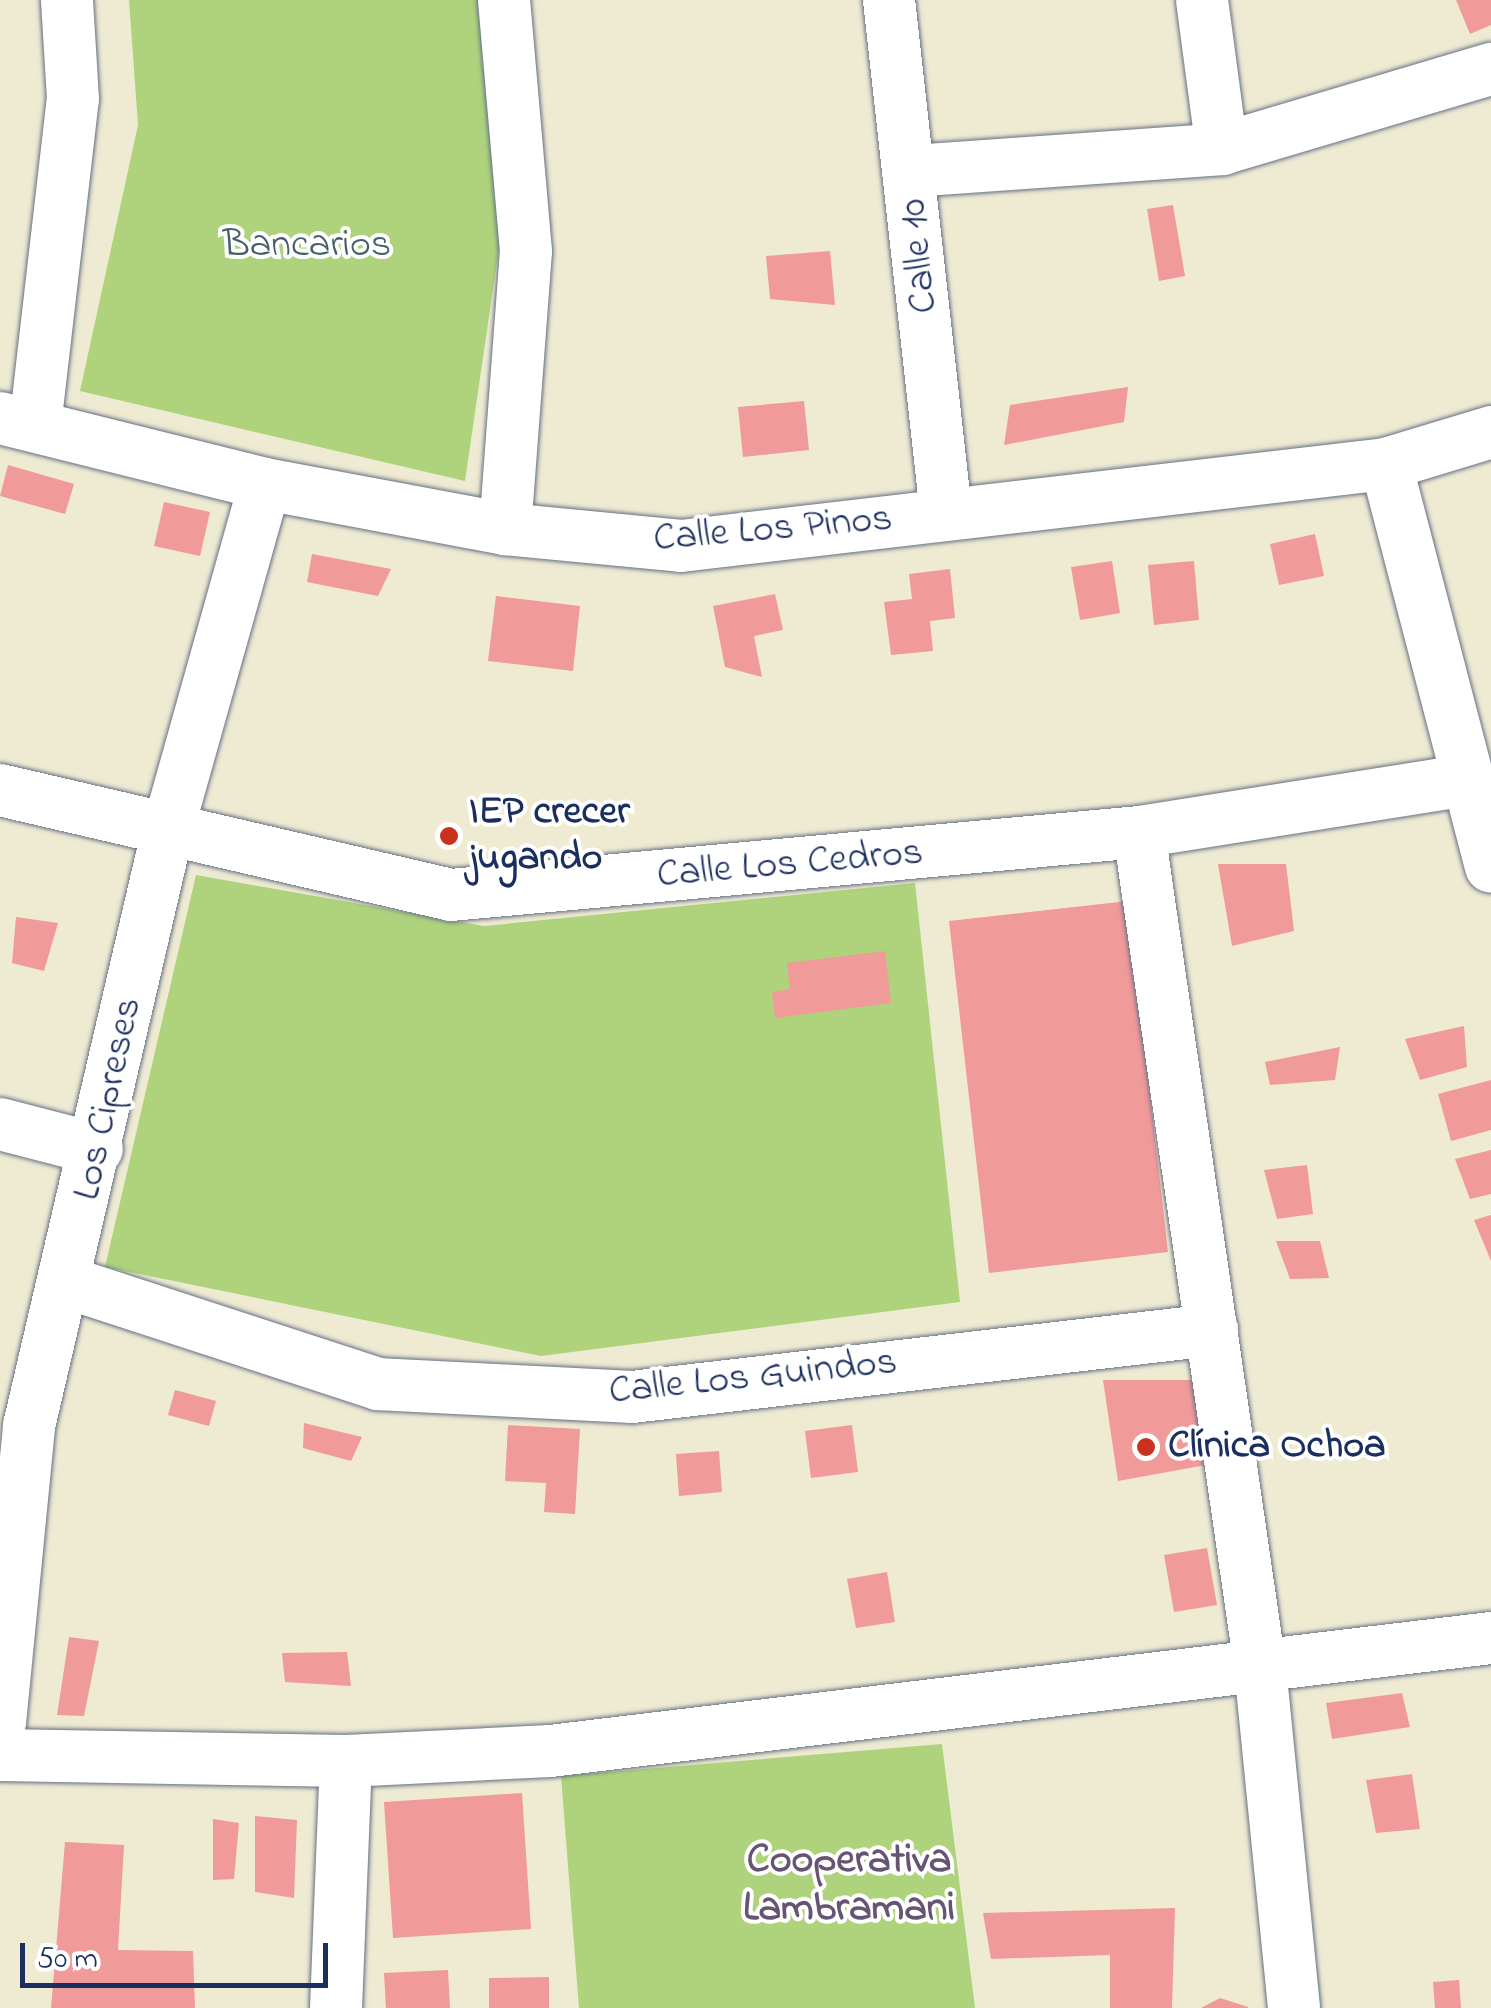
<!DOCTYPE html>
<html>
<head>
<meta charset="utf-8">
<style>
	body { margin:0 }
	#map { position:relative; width:1491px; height:2008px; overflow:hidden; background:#efead2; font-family:"Indie Flower",sans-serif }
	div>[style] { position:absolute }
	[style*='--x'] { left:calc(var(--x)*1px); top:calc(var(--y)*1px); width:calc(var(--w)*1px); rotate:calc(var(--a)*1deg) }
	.green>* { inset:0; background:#aed37c }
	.building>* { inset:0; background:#f19a9a }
	.roads { filter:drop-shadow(0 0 2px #657087) drop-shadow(0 0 2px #657087) }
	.minor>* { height:52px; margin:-26px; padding:0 26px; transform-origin:26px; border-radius:26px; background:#fff }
	.dots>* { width:28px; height:28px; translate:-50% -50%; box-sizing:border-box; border:5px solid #fff; border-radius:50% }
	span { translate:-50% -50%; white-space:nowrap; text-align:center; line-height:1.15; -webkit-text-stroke:8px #fff; paint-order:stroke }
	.park-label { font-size:40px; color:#476067 }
	.street-label { font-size:40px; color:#1b2f5e }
	.poi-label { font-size:40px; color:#1b2f5e; font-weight:700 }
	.left { translate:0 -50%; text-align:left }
	.neighbourhood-label { font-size:42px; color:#665473; font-weight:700 }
	.scale { position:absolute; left:20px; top:1943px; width:308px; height:45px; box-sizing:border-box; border:5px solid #1b2f5e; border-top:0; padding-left:12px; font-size:30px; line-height:35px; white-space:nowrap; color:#1b2f5e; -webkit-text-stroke:8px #fff; paint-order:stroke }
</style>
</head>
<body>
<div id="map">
	<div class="green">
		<i style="clip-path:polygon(129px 0,483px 0,506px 200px,465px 481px,80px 391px,138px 125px)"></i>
		<i style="clip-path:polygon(196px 875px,484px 926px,915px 883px,960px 1302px,541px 1356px,105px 1267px)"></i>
		<i style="clip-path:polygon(942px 1744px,975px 2008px,579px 2008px,561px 1776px)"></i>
	</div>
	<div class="building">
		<i style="clip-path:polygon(1456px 0,1491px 0,1491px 25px,1470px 34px)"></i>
		<i style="clip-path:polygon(1173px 205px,1185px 276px,1159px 281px,1147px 209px)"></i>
		<i style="clip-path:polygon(830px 251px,835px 305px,770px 299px,766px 256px)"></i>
		<i style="clip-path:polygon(1128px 387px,1124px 422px,1004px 445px,1010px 405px)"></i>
		<i style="clip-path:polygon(804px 401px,809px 450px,743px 457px,738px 407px)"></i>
		<i style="clip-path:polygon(8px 465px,74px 484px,65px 514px,0 496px)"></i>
		<i style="clip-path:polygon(164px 502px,210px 512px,200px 556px,154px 546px)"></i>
		<i style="clip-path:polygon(1315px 534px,1324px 576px,1279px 585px,1270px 544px)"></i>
		<i style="clip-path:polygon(312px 554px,391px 569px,378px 596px,307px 582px)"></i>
		<i style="clip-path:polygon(1112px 561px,1120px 613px,1080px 620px,1071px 567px)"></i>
		<i style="clip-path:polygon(1194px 561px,1199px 620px,1154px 625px,1148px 565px)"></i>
		<i style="clip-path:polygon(950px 569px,955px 618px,930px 621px,933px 651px,891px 655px,884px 602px,912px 599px,909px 574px)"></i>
		<i style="clip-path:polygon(775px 594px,783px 630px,754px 636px,762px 677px,725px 667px,713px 606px)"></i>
		<i style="clip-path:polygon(496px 596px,580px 606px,573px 671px,488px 661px)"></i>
		<i style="clip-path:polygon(1218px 864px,1286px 864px,1294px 931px,1232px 946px)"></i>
		<i style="clip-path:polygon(1128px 901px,1168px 1252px,989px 1273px,949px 921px)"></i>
		<i style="clip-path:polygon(16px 917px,58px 923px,44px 971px,12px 963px)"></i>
		<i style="clip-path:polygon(885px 951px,891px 1003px,775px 1018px,772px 992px,790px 989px,787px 963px)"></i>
		<i style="clip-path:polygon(1464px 1026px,1467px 1067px,1420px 1080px,1405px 1039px)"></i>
		<i style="clip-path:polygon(1340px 1047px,1335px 1080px,1270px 1085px,1265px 1062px)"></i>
		<i style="clip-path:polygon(1491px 1080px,1491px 1130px,1451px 1141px,1438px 1094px)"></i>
		<i style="clip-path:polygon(1491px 1150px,1491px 1194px,1470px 1199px,1455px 1159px)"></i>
		<i style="clip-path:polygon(1307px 1165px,1313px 1214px,1277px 1219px,1264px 1170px)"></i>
		<i style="clip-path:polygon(1491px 1215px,1491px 1261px,1474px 1220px)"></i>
		<i style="clip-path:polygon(1276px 1241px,1320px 1241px,1329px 1278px,1290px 1279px)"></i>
		<i style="clip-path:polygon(1103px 1380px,1203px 1380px,1206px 1465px,1118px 1481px)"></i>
		<i style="clip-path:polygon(175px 1390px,216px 1401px,209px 1426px,168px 1415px)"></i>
		<i style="clip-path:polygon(304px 1423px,362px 1437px,351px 1461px,303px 1448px)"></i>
		<i style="clip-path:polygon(508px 1425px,580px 1429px,575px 1514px,544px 1512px,546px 1483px,505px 1481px)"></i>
		<i style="clip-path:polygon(852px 1425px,858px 1472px,811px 1478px,805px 1431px)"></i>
		<i style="clip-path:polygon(719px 1451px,722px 1492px,679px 1496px,676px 1454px)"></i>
		<i style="clip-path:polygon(1207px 1548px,1217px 1605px,1174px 1612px,1164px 1555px)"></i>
		<i style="clip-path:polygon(887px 1572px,895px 1622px,856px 1628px,847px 1579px)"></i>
		<i style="clip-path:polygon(69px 1637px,99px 1641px,84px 1716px,57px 1715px)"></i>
		<i style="clip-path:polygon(347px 1652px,351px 1686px,285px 1682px,282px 1653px)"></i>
		<i style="clip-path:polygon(1402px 1693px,1410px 1727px,1332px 1739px,1326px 1703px)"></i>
		<i style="clip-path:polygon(1412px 1774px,1420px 1829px,1376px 1833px,1366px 1780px)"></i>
		<i style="clip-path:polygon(522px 1793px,531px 1929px,393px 1938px,384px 1802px)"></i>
		<i style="clip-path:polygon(255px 1816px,297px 1820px,294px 1898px,255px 1892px)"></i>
		<i style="clip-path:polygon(213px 1819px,239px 1823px,234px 1879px,213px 1880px)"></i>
		<i style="clip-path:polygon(65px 1842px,124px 1845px,118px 1950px,193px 1951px,195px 2008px,51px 2008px)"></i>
		<i style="clip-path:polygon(1175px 1908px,1172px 2008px,1110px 2008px,1110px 1955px,991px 1959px,983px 1913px)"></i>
		<i style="clip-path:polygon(448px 1970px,450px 2008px,386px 2008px,384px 1973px)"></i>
		<i style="clip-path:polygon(549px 1977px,549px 2008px,489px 2008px,489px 1978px)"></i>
		<i style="clip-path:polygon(1459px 1980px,1461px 2008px,1435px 2008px,1433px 1982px)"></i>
		<i style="clip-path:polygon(1220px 1998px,1248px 2007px,1248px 2008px,1201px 2008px)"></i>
	</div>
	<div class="roads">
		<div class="minor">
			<i style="--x:504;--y:0;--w:252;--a:85"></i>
			<i style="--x:526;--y:251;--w:279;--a:94.3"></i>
			<i style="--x:889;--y:0;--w:516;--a:83.66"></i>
			<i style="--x:1202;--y:0;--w:150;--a:82.4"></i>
			<i style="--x:911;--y:171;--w:312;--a:-4"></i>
			<i style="--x:1222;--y:149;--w:281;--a:-16.6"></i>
			<i style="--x:0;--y:418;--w:273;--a:14"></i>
			<i style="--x:265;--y:484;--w:244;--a:10.6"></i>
			<i style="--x:505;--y:529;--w:177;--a:5.5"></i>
			<i style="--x:681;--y:546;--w:710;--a:-6.63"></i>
			<i style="--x:1386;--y:464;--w:110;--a:-16.9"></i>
			<i style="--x:35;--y:426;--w:329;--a:-83.4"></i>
			<i style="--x:73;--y:99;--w:99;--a:-93.5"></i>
			<i style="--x:1386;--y:464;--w:416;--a:75.4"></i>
			<i style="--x:0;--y:790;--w:463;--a:13.1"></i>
			<i style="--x:451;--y:895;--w:691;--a:-5.23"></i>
			<i style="--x:1139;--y:832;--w:333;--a:-9"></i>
			<i style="--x:1139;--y:832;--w:844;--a:81.75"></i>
			<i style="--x:1260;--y:1667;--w:343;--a:84.3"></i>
			<i style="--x:0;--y:1124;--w:100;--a:14.5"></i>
			<i style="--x:69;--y:1283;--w:325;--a:18.1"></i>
			<i style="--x:378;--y:1384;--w:254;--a:2.9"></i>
			<i style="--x:632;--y:1397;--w:584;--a:-6.59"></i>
			<i style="--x:0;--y:1723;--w:298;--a:-84.4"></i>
			<i style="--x:29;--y:1426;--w:613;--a:-76.89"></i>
			<i style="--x:168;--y:829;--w:358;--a:-74.3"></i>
			<i style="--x:0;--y:1755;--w:346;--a:1"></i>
			<i style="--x:346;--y:1761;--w:204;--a:-2.8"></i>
			<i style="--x:550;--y:1751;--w:948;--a:-6.85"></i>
			<i style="--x:336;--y:2008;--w:247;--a:-87.7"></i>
		</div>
	</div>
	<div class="dots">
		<i style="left:449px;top:836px;background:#c8321e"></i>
		<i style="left:1146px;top:1447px;background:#c8321e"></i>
	</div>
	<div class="park-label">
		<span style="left:307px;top:246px">Bancarios</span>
	</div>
	<div class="street-label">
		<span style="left:920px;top:256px;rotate:-96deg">Calle 10</span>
		<span style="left:773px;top:530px;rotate:-5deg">Calle Los Pinos</span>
		<span style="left:790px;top:865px;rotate:-5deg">Calle Los Cedros</span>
		<span style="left:109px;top:1099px;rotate:-78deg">Los Cipreses</span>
		<span style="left:753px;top:1378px;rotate:-6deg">Calle Los Guindos</span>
	</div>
	<div class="poi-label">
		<span class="left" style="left:469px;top:836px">IEP crecer<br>jugando</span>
		<span class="left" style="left:1168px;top:1447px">Clínica Ochoa</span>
	</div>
	<div class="neighbourhood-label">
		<span style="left:849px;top:1885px">Cooperativa<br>Lambramani</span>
	</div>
	<div class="scale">50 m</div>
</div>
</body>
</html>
